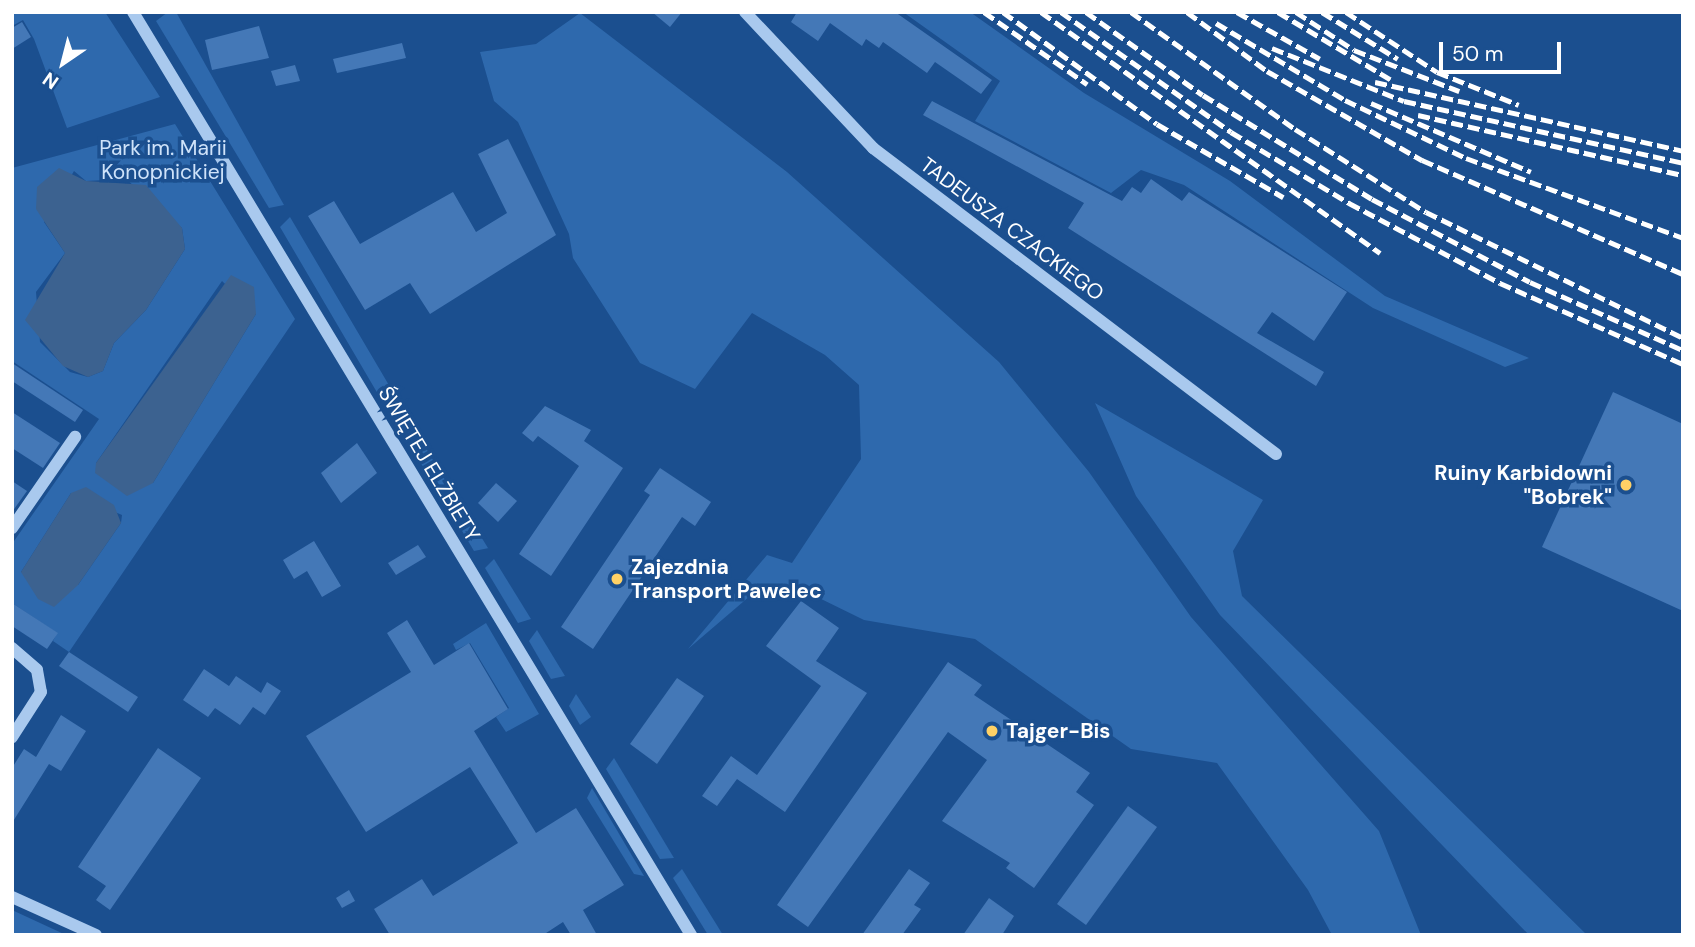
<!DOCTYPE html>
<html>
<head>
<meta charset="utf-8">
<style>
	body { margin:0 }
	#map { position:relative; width:1695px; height:947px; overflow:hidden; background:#1b4f8f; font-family:"DM Sans",sans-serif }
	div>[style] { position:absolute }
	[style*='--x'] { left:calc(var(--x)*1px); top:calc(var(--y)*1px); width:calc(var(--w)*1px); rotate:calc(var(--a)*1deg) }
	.green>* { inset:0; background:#2e69ad }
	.water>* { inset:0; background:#3c6290 }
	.building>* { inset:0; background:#4478b7 }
	.minor>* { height:12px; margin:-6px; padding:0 6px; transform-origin:6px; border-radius:6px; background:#a9c9ee }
	.rail>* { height:5px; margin-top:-2.5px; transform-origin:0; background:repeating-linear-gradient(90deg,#fff 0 12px,transparent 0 17px) }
	.dots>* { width:19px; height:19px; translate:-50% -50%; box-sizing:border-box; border:4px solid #1b4f8f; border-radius:50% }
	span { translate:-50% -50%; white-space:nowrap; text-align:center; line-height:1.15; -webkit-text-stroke:7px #1b4f8f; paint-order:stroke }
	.park-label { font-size:21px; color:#cfe3fa }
	.street-label { font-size:21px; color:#fff }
	.poi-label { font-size:21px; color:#fff; font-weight:700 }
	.right { translate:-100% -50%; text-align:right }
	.left { translate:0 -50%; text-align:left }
	.frame { position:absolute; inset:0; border:14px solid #fff; pointer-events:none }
	.north { position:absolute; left:28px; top:28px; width:70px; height:70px; -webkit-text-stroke:5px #1b4f8f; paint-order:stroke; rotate:215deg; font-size:19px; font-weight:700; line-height:28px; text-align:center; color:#fff }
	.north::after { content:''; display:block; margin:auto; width:24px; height:32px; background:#fff; clip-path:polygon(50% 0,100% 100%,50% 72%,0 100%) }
	.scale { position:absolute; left:1439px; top:42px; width:122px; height:32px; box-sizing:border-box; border:4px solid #fff; border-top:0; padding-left:9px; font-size:21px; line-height:24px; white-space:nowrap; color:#fff; -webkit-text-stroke:5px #1b4f8f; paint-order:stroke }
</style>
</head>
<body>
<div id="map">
	<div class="green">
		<i style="clip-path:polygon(12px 12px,105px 12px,160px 97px,67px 128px,34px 39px,23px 20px,12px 26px)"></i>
		<i style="clip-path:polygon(168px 12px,176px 12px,284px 205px,269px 208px,156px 21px)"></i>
		<i style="clip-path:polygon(903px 12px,970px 12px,1084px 93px,1230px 181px,1385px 296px,1529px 358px,1505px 367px,1373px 308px,1184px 185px,1141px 170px,1111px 193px,975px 121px,1000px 81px)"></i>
		<i style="clip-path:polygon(580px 13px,787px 172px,999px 362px,1089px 472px,1191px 617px,1379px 831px,1421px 935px,1332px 935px,1308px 890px,1217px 763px,1131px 749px,975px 639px,864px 620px,813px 595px,764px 584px,688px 649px,767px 555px,792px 563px,861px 459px,859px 385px,825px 355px,752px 313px,695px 389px,640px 363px,573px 258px,569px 234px,518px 122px,494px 101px,480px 52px,536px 44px)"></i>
		<i style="clip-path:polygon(evenodd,175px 124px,295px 319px,69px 652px,53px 641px,57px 633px,12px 603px,12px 544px,99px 419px,12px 361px,12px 168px,175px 124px,74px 171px,86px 181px,126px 179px,182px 228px,185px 249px,146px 310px,114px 343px,103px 371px,88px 377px,70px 372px,40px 342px,36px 292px,65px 253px,44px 222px,74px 171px,175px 124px,222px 281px,256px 314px,153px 483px,96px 463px,222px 281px,175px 124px,71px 493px,122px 515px,121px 523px,78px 585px,21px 572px,71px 493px)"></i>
		<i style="clip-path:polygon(290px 217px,443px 477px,449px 485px,435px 486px,375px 389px,280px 227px)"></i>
		<i style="clip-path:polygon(1095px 403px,1263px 500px,1233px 551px,1242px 596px,1587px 935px,1529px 935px,1220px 615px,1136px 496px)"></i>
		<i style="clip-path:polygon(459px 501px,488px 548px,489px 548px,474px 551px,452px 514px)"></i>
		<i style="clip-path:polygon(494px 559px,531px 619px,518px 623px,485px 568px)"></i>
		<i style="clip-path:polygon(486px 623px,539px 714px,506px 732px,496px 717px,509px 708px,470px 643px,456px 650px,453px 644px)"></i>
		<i style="clip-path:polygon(537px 630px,565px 676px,551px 679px,529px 641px)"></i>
		<i style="clip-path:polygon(576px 694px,591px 717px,580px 725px,569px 706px)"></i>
		<i style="clip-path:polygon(614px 758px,674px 858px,660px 859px,606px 769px)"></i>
		<i style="clip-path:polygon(592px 788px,644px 876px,634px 874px,587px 798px)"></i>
		<i style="clip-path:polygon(682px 869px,723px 935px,708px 935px,673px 878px)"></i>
		<i style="clip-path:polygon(12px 910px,66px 935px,12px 935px)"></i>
	</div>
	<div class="water">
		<i style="clip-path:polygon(59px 168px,86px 181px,146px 185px,182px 228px,185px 249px,146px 310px,114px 343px,103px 371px,88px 377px,63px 366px,25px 320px,65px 253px,36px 209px,37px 187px)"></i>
		<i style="clip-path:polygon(231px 275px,254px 287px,256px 314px,153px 483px,127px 496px,95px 473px,96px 463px)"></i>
		<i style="clip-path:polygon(86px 487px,114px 505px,121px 523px,78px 585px,54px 607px,38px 599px,21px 572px,71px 493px)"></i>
	</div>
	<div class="building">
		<i style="clip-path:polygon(652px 12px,682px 12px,670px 27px)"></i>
		<i style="clip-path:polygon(797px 12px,895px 12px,992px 80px,981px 94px,935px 62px,927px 73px,883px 42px,879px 48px,866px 39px,862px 46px,830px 23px,818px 41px,791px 22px)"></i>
		<i style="clip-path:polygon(22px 22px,31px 37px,12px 49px,12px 28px)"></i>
		<i style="clip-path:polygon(259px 26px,269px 58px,212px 70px,205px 40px)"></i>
		<i style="clip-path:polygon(402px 43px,406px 58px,337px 73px,333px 59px)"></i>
		<i style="clip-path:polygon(295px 65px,300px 81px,276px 86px,271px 71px)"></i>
		<i style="clip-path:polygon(932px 101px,1122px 201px,1132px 187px,1141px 193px,1151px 179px,1182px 201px,1189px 192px,1347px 292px,1314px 341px,1272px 312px,1257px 333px,1324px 372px,1316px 386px,1068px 228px,1084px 203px,923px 115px)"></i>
		<i style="clip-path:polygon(508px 139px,556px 235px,430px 314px,410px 283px,365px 310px,308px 216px,334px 201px,360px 244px,453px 192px,476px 232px,507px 213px,478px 154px)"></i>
		<i style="clip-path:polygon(12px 363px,83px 410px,75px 422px,12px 381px)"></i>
		<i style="clip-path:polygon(1613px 392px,1683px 424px,1683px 611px,1542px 547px)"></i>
		<i style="clip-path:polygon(545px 406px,591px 430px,584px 441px,623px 468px,551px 576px,519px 554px,579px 466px,538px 436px,533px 442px,522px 433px)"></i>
		<i style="clip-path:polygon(12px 412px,60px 443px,43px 468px,12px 448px)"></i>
		<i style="clip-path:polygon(357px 443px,377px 473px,341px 503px,321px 473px)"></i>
		<i style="clip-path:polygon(660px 468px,711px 502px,695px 526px,682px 517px,593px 649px,561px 627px,650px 495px,644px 491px)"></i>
		<i style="clip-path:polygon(12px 481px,27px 491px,12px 512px)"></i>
		<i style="clip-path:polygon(496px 483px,517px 501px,498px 522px,478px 503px)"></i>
		<i style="clip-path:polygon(314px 541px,341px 586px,322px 597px,307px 571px,294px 579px,283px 560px)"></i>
		<i style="clip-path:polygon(418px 545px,426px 557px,396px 575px,388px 563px)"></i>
		<i style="clip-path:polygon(801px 601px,839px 628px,816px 661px,867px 693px,785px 812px,737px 779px,717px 806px,702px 796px,731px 756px,757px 775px,821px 686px,766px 646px)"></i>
		<i style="clip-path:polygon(12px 603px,58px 633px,47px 649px,12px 626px)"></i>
		<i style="clip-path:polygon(407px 620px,434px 665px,469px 643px,508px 709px,474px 731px,536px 833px,576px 808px,624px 885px,583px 910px,597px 935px,571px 935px,563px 922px,543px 935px,390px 935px,374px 909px,422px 879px,433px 896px,518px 843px,470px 767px,366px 832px,306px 736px,411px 672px,387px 633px)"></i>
		<i style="clip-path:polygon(69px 652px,138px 697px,128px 712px,59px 666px)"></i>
		<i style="clip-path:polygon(948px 662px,982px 685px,974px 695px,1090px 773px,1076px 792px,1094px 805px,1034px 888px,1006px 868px,1010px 863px,942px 821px,987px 760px,948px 732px,808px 927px,777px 905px)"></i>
		<i style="clip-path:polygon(204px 669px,229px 686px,236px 676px,261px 693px,267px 682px,281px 691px,265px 715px,253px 707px,240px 725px,215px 708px,208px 717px,183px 700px)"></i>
		<i style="clip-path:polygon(677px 678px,704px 696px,657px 764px,630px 744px)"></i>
		<i style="clip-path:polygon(61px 715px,86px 731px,61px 771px,49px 764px,12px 823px,12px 768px,24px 749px,36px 757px)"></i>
		<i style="clip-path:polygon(158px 748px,201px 778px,110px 910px,96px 900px,106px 886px,78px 867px)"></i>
		<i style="clip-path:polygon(1128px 806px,1157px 827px,1086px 925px,1057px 904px)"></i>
		<i style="clip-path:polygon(909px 869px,930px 883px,914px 905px,921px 909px,902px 935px,862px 935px)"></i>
		<i style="clip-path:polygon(349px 890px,355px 901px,342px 908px,336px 898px)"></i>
		<i style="clip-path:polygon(989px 898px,1014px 916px,1002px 935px,963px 935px)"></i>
	</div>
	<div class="minor">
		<i style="--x:133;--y:12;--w:1079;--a:58.84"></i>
		<i style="--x:745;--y:12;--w:187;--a:46.7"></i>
		<i style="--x:873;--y:148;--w:506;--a:37.21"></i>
		<i style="--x:12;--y:528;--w:111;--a:-55.3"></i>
		<i style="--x:12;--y:648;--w:33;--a:41"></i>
		<i style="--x:37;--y:670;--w:22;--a:80"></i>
		<i style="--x:41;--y:692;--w:54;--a:122.8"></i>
		<i style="--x:12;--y:897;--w:92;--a:24.3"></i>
	</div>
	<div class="rail">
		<i style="--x:984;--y:12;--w:126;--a:35"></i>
		<i style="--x:1003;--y:12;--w:190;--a:36"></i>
		<i style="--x:1157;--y:124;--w:146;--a:30.1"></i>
		<i style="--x:1041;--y:12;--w:416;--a:35.4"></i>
		<i style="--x:1061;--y:12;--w:208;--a:35.2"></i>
		<i style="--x:1231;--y:132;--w:138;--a:31"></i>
		<i style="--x:1349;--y:203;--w:171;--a:27.9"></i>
		<i style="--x:1500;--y:283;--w:200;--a:23.9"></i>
		<i style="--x:1086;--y:12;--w:143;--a:35.4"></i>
		<i style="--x:1203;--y:95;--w:198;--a:31.6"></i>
		<i style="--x:1372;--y:199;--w:178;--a:27.7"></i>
		<i style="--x:1530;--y:282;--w:167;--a:24"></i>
		<i style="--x:1131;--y:12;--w:201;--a:35.5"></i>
		<i style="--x:1295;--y:129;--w:155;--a:32.4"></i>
		<i style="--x:1426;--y:212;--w:286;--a:26.1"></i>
		<i style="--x:1187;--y:12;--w:99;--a:36.4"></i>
		<i style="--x:1267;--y:71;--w:179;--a:29.9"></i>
		<i style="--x:1422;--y:160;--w:285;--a:23.6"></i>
		<i style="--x:1237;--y:12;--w:95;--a:29.5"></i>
		<i style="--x:1278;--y:12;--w:131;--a:30.9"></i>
		<i style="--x:1296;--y:12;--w:69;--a:33.2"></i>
		<i style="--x:1354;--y:50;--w:113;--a:21.3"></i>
		<i style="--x:1322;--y:12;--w:89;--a:31.7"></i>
		<i style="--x:1346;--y:12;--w:109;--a:33.4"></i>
		<i style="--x:1437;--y:72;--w:88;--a:21.9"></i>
		<i style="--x:1216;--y:23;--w:150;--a:30.8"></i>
		<i style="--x:1345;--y:100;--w:134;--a:25.6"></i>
		<i style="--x:1466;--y:158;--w:231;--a:20.2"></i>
		<i style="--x:1272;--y:48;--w:142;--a:21.9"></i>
		<i style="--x:1404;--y:101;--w:286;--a:12.5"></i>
		<i style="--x:1375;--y:82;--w:316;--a:12.6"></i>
		<i style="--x:1371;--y:103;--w:174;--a:23.3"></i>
		<i style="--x:1418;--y:115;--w:272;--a:12.8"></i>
	</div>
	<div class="dots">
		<i style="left:1626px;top:485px;background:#ffd166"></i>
		<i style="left:617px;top:579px;background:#ffd166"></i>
		<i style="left:992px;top:731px;background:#ffd166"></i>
	</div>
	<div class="park-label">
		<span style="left:163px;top:160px">Park im. Marii<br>Konopnickiej</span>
	</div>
	<div class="street-label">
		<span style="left:1012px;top:229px;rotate:37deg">TADEUSZA CZACKIEGO</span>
		<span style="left:429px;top:464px;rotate:59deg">ŚWIĘTEJ ELŻBIETY</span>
	</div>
	<div class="poi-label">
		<span class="right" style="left:1612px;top:485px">Ruiny Karbidowni<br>"Bobrek"</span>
		<span class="left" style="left:631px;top:579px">Zajezdnia<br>Transport Pawelec</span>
		<span class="left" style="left:1006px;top:731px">Tajger-Bis</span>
	</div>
	<div class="frame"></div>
	<div class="north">N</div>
	<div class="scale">50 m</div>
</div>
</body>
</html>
